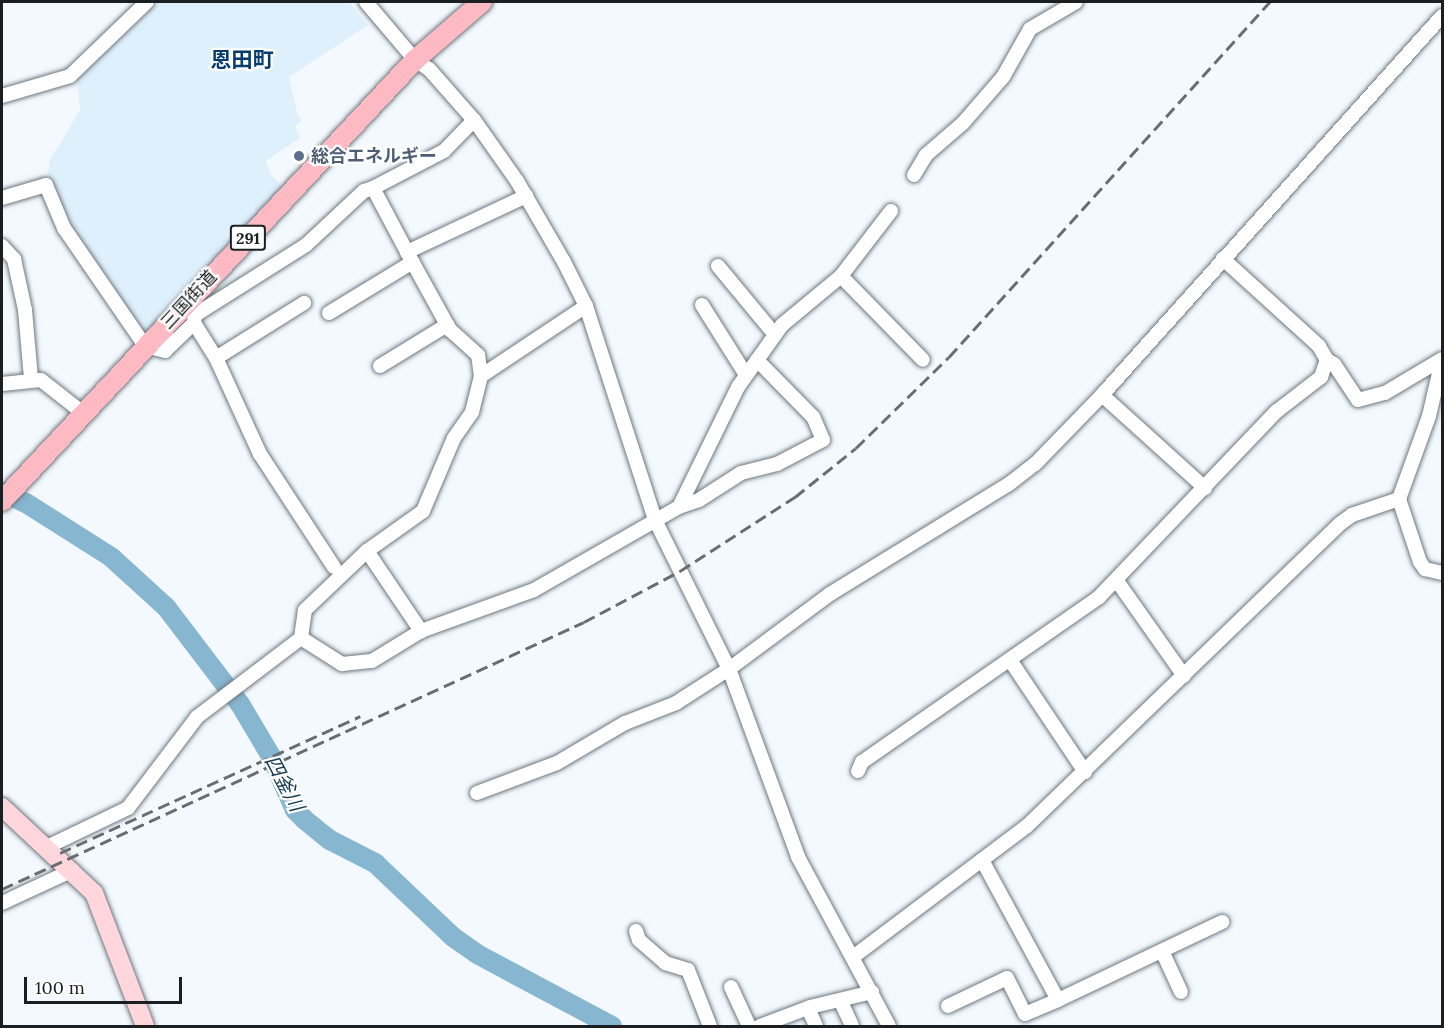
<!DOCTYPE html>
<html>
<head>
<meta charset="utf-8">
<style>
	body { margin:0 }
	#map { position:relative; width:1444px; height:1028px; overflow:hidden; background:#f3f9fe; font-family:Lora,"Noto Sans JP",serif }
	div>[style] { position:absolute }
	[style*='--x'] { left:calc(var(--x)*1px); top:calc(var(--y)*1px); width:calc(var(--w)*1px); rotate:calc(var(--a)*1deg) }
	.built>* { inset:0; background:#dff0fd }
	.river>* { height:20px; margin:-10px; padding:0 10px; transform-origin:10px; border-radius:10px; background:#87b6d1 }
	.roads { filter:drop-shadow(0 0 2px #6e777e) drop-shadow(0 0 2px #6e777e) }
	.minor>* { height:14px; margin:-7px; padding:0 7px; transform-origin:7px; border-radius:7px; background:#fff }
	.major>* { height:18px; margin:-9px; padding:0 9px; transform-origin:9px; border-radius:9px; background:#fed6db }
	.highway>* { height:20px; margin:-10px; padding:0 10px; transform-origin:10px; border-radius:10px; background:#febac3 }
	.rail>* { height:3px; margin-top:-1.5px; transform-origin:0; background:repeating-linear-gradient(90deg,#696d71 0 12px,transparent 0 18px) }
	.dots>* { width:16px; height:16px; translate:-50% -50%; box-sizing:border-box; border:3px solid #fff; border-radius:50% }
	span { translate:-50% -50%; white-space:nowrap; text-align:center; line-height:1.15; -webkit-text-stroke:4.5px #fff; paint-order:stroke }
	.shield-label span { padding:2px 4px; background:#fff; border:2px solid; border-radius:4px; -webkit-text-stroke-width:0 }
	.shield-label { font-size:16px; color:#1c1f22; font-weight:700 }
	.service-label { font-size:18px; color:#4e5e75; font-weight:700 }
	.left { translate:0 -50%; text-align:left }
	.street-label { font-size:18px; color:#1c1f22 }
	.water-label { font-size:20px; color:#153d51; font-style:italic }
	.quarter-label { font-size:21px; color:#073c6d; font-weight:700 }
	.frame { position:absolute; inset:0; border:3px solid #1c1f22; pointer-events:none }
	.scale { position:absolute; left:24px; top:977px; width:158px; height:27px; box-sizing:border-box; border:3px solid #1c1f22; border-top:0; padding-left:8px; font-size:18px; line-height:21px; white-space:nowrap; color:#1c1f22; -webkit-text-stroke:4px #fff; paint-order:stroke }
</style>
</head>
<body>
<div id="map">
	<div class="built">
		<i style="clip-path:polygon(160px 2px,349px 2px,368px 25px,289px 77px,298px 117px,302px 120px,295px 127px,300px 138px,266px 161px,271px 175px,285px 189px,199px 284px,175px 298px,141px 338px,91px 266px,50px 185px,48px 173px,50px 160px,80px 110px,77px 79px)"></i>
	</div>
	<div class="river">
		<i style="--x:2;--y:492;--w:26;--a:25"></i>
		<i style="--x:26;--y:503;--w:101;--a:32.4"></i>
		<i style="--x:111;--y:557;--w:74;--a:42.3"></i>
		<i style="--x:166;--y:607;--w:122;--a:52.7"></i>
		<i style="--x:240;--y:704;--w:63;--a:59.3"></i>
		<i style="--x:272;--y:758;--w:57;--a:66.1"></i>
		<i style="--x:295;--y:810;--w:14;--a:45"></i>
		<i style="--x:305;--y:820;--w:32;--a:39"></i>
		<i style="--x:330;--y:840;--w:51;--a:27.1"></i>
		<i style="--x:375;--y:863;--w:108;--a:43.5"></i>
		<i style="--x:453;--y:937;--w:29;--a:35"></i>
		<i style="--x:477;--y:954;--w:153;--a:28.1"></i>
	</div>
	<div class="roads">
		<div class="minor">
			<i style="--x:366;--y:2;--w:76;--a:49.8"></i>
			<i style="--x:415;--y:60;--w:17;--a:33"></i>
			<i style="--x:429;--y:69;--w:68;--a:48.6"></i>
			<i style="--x:474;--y:120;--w:75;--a:54.8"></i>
			<i style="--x:517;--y:181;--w:94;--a:59.9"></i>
			<i style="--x:564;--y:262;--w:49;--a:63.4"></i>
			<i style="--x:586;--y:306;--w:225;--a:72.1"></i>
			<i style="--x:655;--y:520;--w:166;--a:63.6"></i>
			<i style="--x:729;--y:669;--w:200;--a:69.8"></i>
			<i style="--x:798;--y:857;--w:192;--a:61.7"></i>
			<i style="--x:2;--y:96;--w:71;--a:-16.4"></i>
			<i style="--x:70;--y:76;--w:107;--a:-43.9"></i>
			<i style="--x:914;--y:175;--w:23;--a:-59"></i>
			<i style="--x:926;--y:155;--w:49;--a:-40.9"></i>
			<i style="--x:963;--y:123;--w:61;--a:-49"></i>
			<i style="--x:1003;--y:77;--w:55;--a:-60.6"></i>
			<i style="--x:1030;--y:29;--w:53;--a:-30.4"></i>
			<i style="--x:373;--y:188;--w:80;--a:-27.5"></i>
			<i style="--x:444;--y:151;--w:43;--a:-45.9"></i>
			<i style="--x:2;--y:198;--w:46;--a:-16.5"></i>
			<i style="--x:46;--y:185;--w:47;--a:67.3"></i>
			<i style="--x:64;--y:228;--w:143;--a:55.5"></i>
			<i style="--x:145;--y:346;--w:21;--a:14"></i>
			<i style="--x:165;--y:351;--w:40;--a:-44"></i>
			<i style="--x:194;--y:323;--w:41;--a:57.8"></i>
			<i style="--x:216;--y:358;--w:104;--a:-32"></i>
			<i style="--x:2;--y:246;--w:18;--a:47"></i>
			<i style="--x:14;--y:259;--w:52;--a:77.8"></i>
			<i style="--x:25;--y:310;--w:69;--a:85"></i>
			<i style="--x:718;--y:266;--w:89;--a:50.4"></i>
			<i style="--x:841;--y:276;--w:117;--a:45.7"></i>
			<i style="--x:702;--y:305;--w:83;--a:57.8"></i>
			<i style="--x:329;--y:313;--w:98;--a:-31.3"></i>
			<i style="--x:194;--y:323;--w:8;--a:-83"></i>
			<i style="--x:195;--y:315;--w:131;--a:-32.2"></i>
			<i style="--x:306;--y:245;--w:79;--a:-43"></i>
			<i style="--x:364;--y:191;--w:9;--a:-18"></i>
			<i style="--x:373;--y:188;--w:72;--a:62"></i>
			<i style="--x:216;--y:358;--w:106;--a:65.4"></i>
			<i style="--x:260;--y:454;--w:135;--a:56.8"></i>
			<i style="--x:1327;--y:360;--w:8;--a:30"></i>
			<i style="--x:1334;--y:364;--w:43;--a:56.3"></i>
			<i style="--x:1358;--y:400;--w:28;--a:-15"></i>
			<i style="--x:1385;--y:393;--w:66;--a:-30.8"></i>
			<i style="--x:380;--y:366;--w:79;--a:-31.5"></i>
			<i style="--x:481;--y:376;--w:21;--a:-98"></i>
			<i style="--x:478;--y:355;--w:38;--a:-138"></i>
			<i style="--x:450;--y:330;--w:89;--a:-118.9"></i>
			<i style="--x:407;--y:252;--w:132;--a:-25.2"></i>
			<i style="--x:2;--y:384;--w:39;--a:-6"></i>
			<i style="--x:41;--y:380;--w:53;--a:38.2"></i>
			<i style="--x:1102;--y:395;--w:139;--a:42.1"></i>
			<i style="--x:1399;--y:499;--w:66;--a:71.6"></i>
			<i style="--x:1420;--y:562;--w:9;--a:54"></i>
			<i style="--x:1425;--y:569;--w:17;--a:13"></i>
			<i style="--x:679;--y:507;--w:21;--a:-19"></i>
			<i style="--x:699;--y:500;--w:50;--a:-32.7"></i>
			<i style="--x:741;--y:473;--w:37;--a:-14"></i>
			<i style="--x:777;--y:464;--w:52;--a:-27.6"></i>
			<i style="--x:823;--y:440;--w:25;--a:-113"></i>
			<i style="--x:813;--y:417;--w:80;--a:-134.5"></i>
			<i style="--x:367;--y:551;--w:97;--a:56"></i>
			<i style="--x:1117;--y:581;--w:116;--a:54.8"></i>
			<i style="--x:301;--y:638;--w:49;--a:32.4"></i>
			<i style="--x:342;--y:664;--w:30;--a:-6"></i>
			<i style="--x:372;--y:661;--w:57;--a:-31.5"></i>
			<i style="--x:421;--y:631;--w:120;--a:-19.9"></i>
			<i style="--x:534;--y:590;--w:167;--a:-29.8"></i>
			<i style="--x:679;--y:507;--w:134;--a:-63.8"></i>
			<i style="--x:738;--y:387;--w:76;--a:-54.6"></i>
			<i style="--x:782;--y:325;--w:77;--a:-39.7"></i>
			<i style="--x:841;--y:276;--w:82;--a:-52.4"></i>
			<i style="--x:1010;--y:660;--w:135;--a:56.2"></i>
			<i style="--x:858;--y:771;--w:10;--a:-66"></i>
			<i style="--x:862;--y:762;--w:289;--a:-34.8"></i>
			<i style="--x:1099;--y:597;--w:257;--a:-46.3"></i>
			<i style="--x:1277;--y:411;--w:56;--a:-37.7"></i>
			<i style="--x:1321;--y:377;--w:18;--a:-71"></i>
			<i style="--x:1327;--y:360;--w:16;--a:-120"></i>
			<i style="--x:1319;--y:346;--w:130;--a:-137.8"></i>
			<i style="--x:477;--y:793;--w:85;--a:-20.6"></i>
			<i style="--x:557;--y:763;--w:79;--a:-30.5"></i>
			<i style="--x:625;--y:723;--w:55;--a:-21.4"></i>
			<i style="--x:676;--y:703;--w:63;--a:-32.7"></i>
			<i style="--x:729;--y:669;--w:126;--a:-36.6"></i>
			<i style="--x:830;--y:594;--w:210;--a:-31.6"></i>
			<i style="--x:1009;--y:484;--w:33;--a:-38"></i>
			<i style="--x:1035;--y:464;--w:96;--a:-45.8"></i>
			<i style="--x:1102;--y:395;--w:509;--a:-48.1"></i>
			<i style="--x:47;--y:847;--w:90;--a:-25.7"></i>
			<i style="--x:128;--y:808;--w:114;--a:-52.8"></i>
			<i style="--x:197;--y:717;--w:131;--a:-37.2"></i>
			<i style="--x:301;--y:638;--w:28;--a:-82"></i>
			<i style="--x:305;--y:610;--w:86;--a:-43.6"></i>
			<i style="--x:367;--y:551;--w:69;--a:-35.5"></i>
			<i style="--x:423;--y:511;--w:79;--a:-67"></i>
			<i style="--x:454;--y:438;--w:32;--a:-55"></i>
			<i style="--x:472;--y:412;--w:37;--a:-76"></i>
			<i style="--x:481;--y:376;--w:126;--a:-33.7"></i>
			<i style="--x:982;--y:860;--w:159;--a:61.5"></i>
			<i style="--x:1058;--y:1000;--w:182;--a:-25.4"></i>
			<i style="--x:2;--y:903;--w:78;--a:-24.9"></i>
			<i style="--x:636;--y:931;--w:9;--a:72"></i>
			<i style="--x:639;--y:940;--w:35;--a:41"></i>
			<i style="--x:665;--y:963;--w:24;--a:17"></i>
			<i style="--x:688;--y:970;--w:60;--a:68.6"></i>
			<i style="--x:1162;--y:951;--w:45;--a:65.1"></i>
			<i style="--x:853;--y:957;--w:218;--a:-37"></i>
			<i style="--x:1027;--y:826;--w:436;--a:-44"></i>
			<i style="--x:1341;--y:523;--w:14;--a:-36"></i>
			<i style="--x:1352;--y:515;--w:50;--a:-18.8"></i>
			<i style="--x:1399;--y:499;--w:88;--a:-70.1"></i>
			<i style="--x:1429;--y:416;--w:57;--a:-76.9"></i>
			<i style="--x:731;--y:987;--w:43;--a:65.2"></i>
			<i style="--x:841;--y:1002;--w:26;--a:65"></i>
			<i style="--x:948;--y:1006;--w:65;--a:-25.4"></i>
			<i style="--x:1007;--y:978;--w:40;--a:63.4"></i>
			<i style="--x:1025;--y:1014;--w:36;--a:-23"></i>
			<i style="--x:808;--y:1008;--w:20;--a:66"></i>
			<i style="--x:760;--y:1026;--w:53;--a:-20.8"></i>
			<i style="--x:810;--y:1007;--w:64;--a:-13.6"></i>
		</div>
		<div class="major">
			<i style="--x:2;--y:807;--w:126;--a:43.1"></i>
			<i style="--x:94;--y:893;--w:142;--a:69"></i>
		</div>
		<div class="highway">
			<i style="--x:2;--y:501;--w:604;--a:-46.88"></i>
			<i style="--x:415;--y:60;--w:89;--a:-40.9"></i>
		</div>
	</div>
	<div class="rail">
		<i style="--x:60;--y:853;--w:330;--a:-24.5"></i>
		<i style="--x:2;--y:889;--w:640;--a:-24.64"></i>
		<i style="--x:584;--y:622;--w:109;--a:-28"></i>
		<i style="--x:680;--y:571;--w:137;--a:-32.8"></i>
		<i style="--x:795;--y:497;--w:78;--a:-38.8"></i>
		<i style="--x:856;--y:448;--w:130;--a:-44.4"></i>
		<i style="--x:949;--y:357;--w:479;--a:-47.9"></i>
	</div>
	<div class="dots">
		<i style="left:299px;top:156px;background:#5c6f8a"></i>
	</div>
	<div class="shield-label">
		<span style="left:248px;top:238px">291</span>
	</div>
	<div class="service-label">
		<span class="left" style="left:311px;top:156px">総合エネルギー</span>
	</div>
	<div class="street-label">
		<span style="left:189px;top:300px;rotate:-47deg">三国街道</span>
	</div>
	<div class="water-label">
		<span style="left:285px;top:783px;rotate:62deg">四釜川</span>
	</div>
	<div class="quarter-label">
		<span style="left:242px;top:60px">恩田町</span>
	</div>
	<div class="frame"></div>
	<div class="scale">100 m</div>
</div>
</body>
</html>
